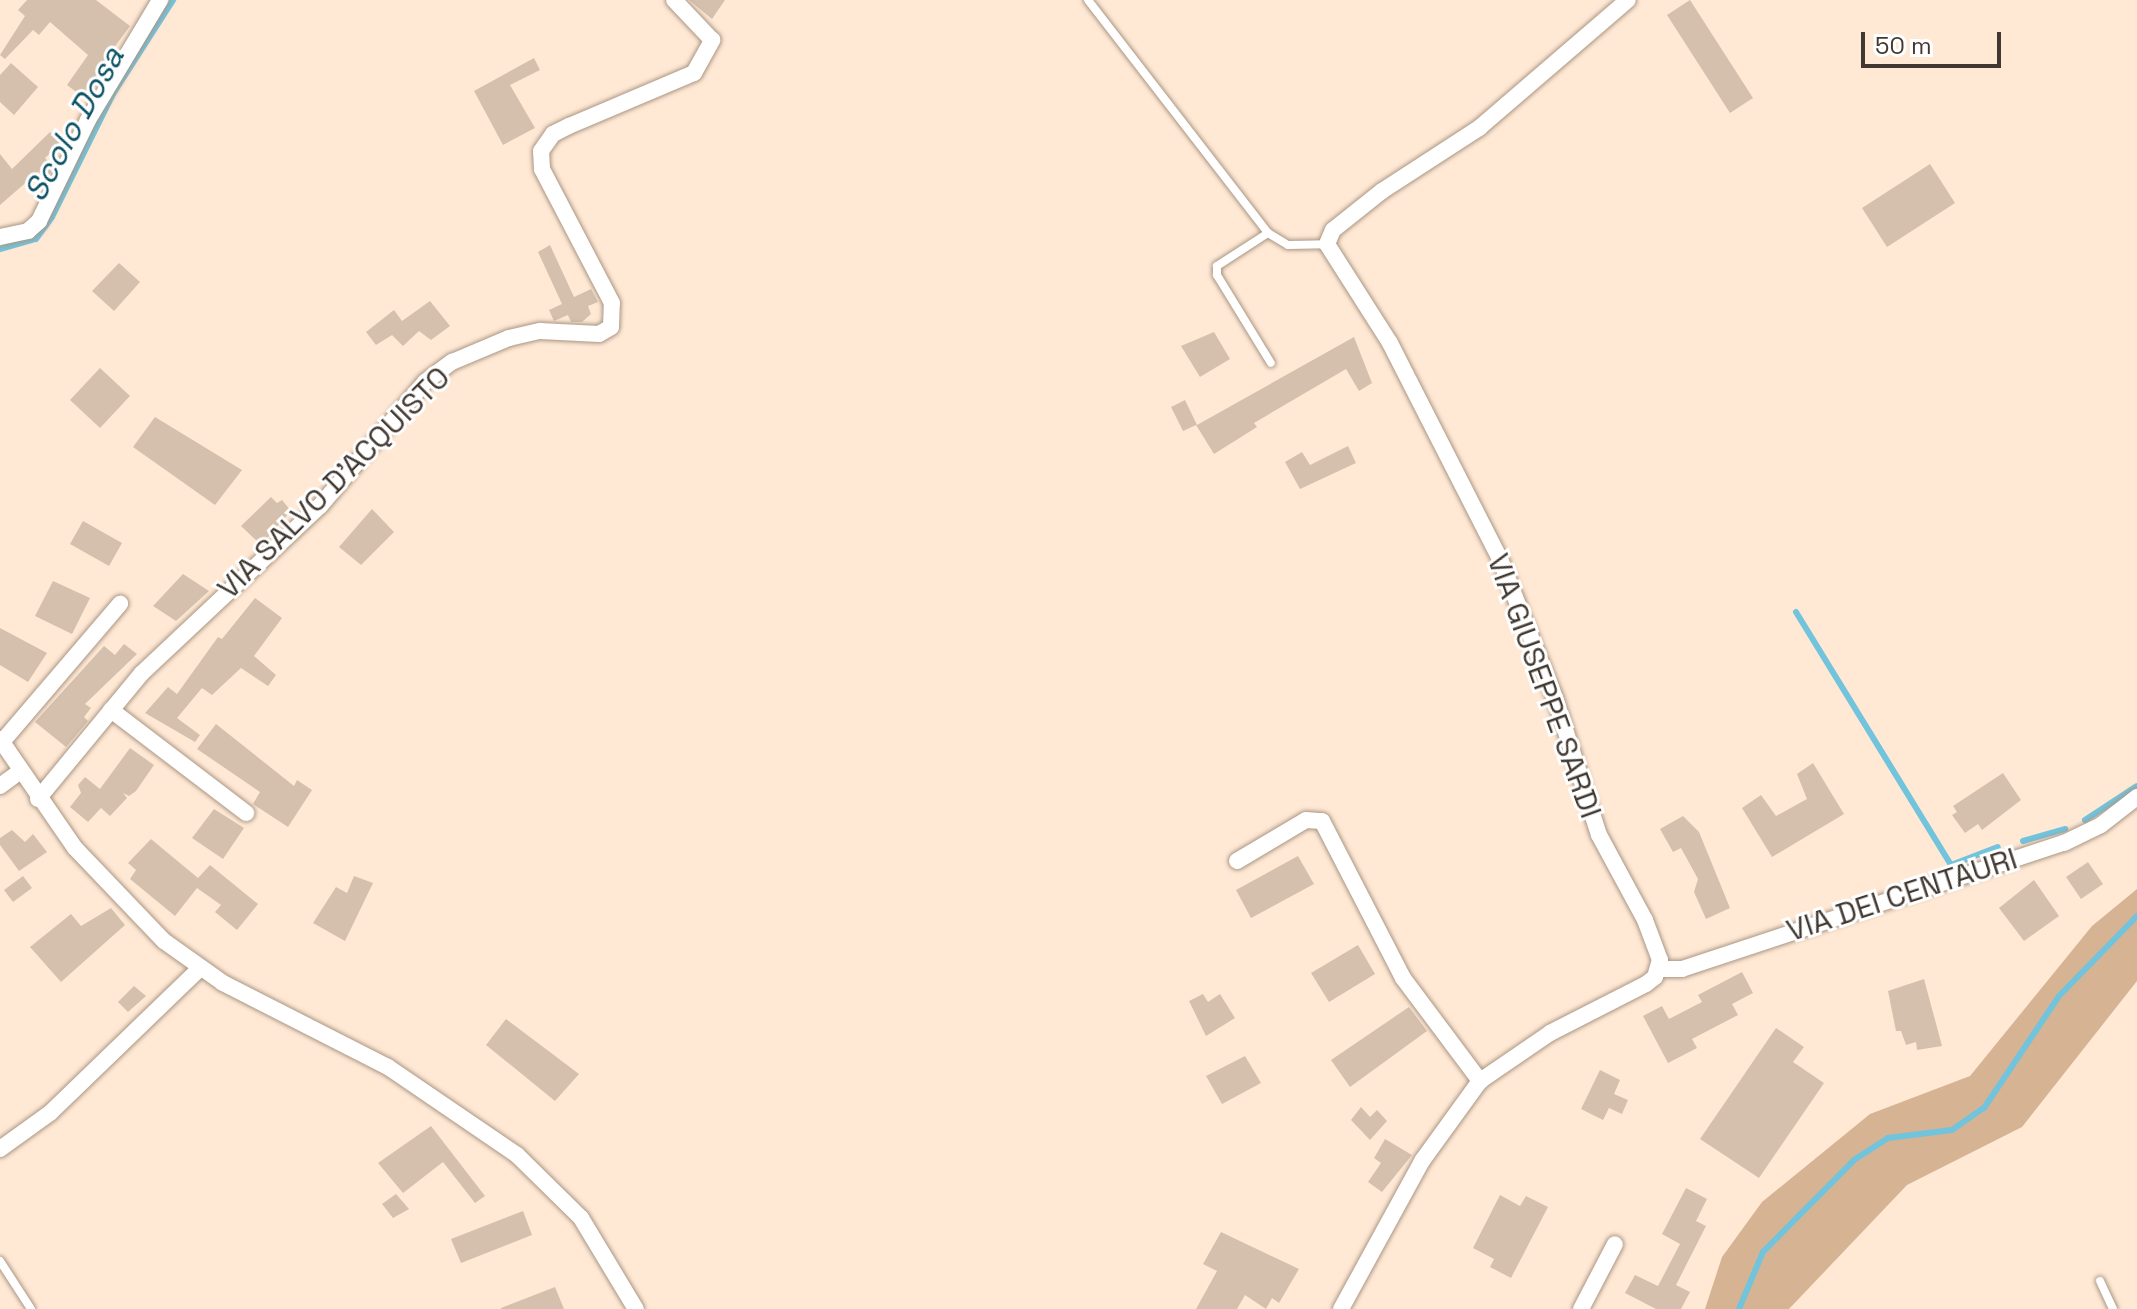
<!DOCTYPE html>
<html>
<head>
<meta charset="utf-8">
<style>
	body { margin:0 }
	#map { position:relative; width:2137px; height:1309px; overflow:hidden; background:#ffe9d5; font-family:"Space Grotesk",sans-serif }
	div>[style] { position:absolute }
	[style*='--x'] { left:calc(var(--x)*1px); top:calc(var(--y)*1px); width:calc(var(--w)*1px); rotate:calc(var(--a)*1deg) }
	.green>* { inset:0; background:#d6b493 }
	.stream>* { height:6px; margin:-3px; padding:0 3px; transform-origin:3px; border-radius:3px; background:#72c3dc }
	.building>* { inset:0; background:#d4c0ac }
	.roads { filter:drop-shadow(0 0 2px #aa9683) drop-shadow(0 0 2px #aa9683) }
	.lane>* { height:8px; margin:-4px; padding:0 4px; transform-origin:4px; border-radius:4px; background:#fff }
	.street>* { height:16px; margin:-8px; padding:0 8px; transform-origin:8px; border-radius:8px; background:#fff }
	span { translate:-50% -50%; white-space:nowrap; text-align:center; line-height:1.15; -webkit-text-stroke:6px #fff; paint-order:stroke }
	.street-label { font-size:30px; color:#413931 }
	.water-label { font-size:32px; color:#0a5264; font-style:italic }
	.scale { position:absolute; left:1861px; top:32px; width:140px; height:36px; box-sizing:border-box; border:4px solid #413931; border-top:0; padding-left:10px; font-size:24px; line-height:28px; white-space:nowrap; color:#413931; -webkit-text-stroke:6px #fff; paint-order:stroke }
</style>
</head>
<body>
<div id="map">
	<div class="green">
		<i style="clip-path:polygon(2137px 889px,2137px 981px,2022px 1127px,1907px 1185px,1789px 1309px,1705px 1309px,1722px 1257px,1762px 1202px,1870px 1114px,1970px 1076px,2092px 926px)"></i>
	</div>
	<div class="stream">
		<i style="--x:0;--y:249;--w:37;--a:-16"></i>
		<i style="--x:36;--y:239;--w:27;--a:-54"></i>
		<i style="--x:52;--y:217;--w:137;--a:-63.6"></i>
		<i style="--x:113;--y:94;--w:112;--a:-57.4"></i>
		<i style="--x:1796;--y:612;--w:297;--a:58.5"></i>
		<i style="--x:1951;--y:865;--w:50;--a:-21"></i>
		<i style="--x:2085;--y:820;--w:62;--a:-33.2"></i>
		<i style="--x:2023;--y:841;--w:44;--a:-15.9"></i>
		<i style="--x:1739;--y:1309;--w:62;--a:-67.2"></i>
		<i style="--x:1763;--y:1252;--w:129;--a:-45.3"></i>
		<i style="--x:1854;--y:1160;--w:40;--a:-32.9"></i>
		<i style="--x:1888;--y:1138;--w:64;--a:-7.1"></i>
		<i style="--x:1952;--y:1130;--w:39;--a:-35"></i>
		<i style="--x:1984;--y:1108;--w:135;--a:-56.2"></i>
		<i style="--x:2059;--y:996;--w:112;--a:-45.7"></i>
	</div>
	<div class="building">
		<i style="clip-path:polygon(27px 0,96px 0,130px 26px,99px 68px,104px 72px,87px 100px,67px 85px,88px 55px,50px 22px,39px 35px,33px 30px,5px 59px,0 55px,25px 16px,18px 10px)"></i>
		<i style="clip-path:polygon(689px 0,725px 0,712px 19px)"></i>
		<i style="clip-path:polygon(1690px 0,1753px 98px,1730px 113px,1667px 15px)"></i>
		<i style="clip-path:polygon(534px 58px,540px 70px,510px 85px,535px 128px,503px 145px,474px 91px)"></i>
		<i style="clip-path:polygon(11px 63px,38px 87px,14px 115px,0 102px,0 75px)"></i>
		<i style="clip-path:polygon(50px 132px,61px 143px,45px 158px,53px 167px,47px 180px,38px 172px,0 205px,0 154px,12px 169px)"></i>
		<i style="clip-path:polygon(1930px 164px,1955px 203px,1887px 247px,1862px 208px)"></i>
		<i style="clip-path:polygon(550px 245px,574px 297px,591px 289px,598px 302px,588px 306px,591px 314px,582px 322px,571px 322px,568px 315px,554px 321px,549px 310px,562px 304px,538px 252px)"></i>
		<i style="clip-path:polygon(119px 263px,140px 282px,114px 311px,92px 291px)"></i>
		<i style="clip-path:polygon(430px 301px,450px 326px,431px 340px,419px 331px,403px 346px,392px 335px,376px 345px,366px 332px,394px 310px,402px 321px)"></i>
		<i style="clip-path:polygon(1214px 332px,1230px 359px,1200px 377px,1181px 346px)"></i>
		<i style="clip-path:polygon(1354px 337px,1372px 383px,1359px 391px,1346px 369px,1254px 423px,1257px 427px,1214px 454px,1196px 425px,1183px 431px,1171px 407px,1185px 400px,1197px 425px)"></i>
		<i style="clip-path:polygon(100px 368px,130px 396px,100px 428px,70px 400px)"></i>
		<i style="clip-path:polygon(155px 417px,242px 470px,215px 505px,133px 447px)"></i>
		<i style="clip-path:polygon(1348px 446px,1356px 463px,1300px 489px,1285px 462px,1302px 452px,1310px 465px)"></i>
		<i style="clip-path:polygon(271px 497px,277px 503px,282px 500px,291px 511px,261px 545px,241px 526px)"></i>
		<i style="clip-path:polygon(372px 509px,394px 532px,361px 565px,339px 547px)"></i>
		<i style="clip-path:polygon(83px 521px,122px 543px,109px 566px,70px 544px)"></i>
		<i style="clip-path:polygon(183px 574px,209px 591px,176px 621px,153px 606px)"></i>
		<i style="clip-path:polygon(53px 581px,90px 598px,72px 634px,35px 616px)"></i>
		<i style="clip-path:polygon(255px 598px,282px 618px,254px 656px,276px 675px,268px 686px,241px 668px,212px 695px,202px 688px,177px 718px,200px 735px,195px 742px,145px 713px,168px 687px,177px 694px,218px 637px,222px 639px)"></i>
		<i style="clip-path:polygon(0 628px,47px 653px,28px 682px,0 665px)"></i>
		<i style="clip-path:polygon(124px 644px,137px 654px,85px 704px,91px 708px,84px 717px,88px 721px,66px 747px,35px 722px,104px 646px,115px 655px)"></i>
		<i style="clip-path:polygon(216px 724px,294px 786px,297px 780px,312px 790px,288px 827px,253px 804px,260px 792px,197px 749px)"></i>
		<i style="clip-path:polygon(130px 748px,154px 765px,136px 791px,129px 796px,123px 793px,127px 798px,110px 816px,101px 808px,88px 822px,70px 807px,81px 793px,78px 785px,85px 777px,100px 789px)"></i>
		<i style="clip-path:polygon(1813px 763px,1844px 814px,1772px 857px,1742px 808px,1761px 795px,1776px 816px,1807px 799px,1797px 774px)"></i>
		<i style="clip-path:polygon(2003px 773px,2021px 800px,1982px 830px,1978px 824px,1965px 833px,1952px 815px,1957px 812px,1953px 806px)"></i>
		<i style="clip-path:polygon(214px 809px,244px 828px,223px 859px,192px 838px)"></i>
		<i style="clip-path:polygon(1683px 816px,1699px 832px,1730px 908px,1706px 919px,1694px 892px,1698px 879px,1681px 848px,1673px 852px,1660px 829px)"></i>
		<i style="clip-path:polygon(12px 830px,25px 842px,33px 834px,47px 852px,19px 871px,0 845px,0 838px)"></i>
		<i style="clip-path:polygon(151px 839px,198px 878px,210px 865px,258px 904px,237px 930px,215px 912px,221px 905px,197px 888px,175px 916px,130px 879px,136px 870px,128px 863px)"></i>
		<i style="clip-path:polygon(1298px 856px,1314px 884px,1251px 918px,1236px 890px)"></i>
		<i style="clip-path:polygon(2088px 862px,2103px 884px,2081px 899px,2066px 877px)"></i>
		<i style="clip-path:polygon(23px 876px,32px 888px,13px 902px,4px 890px)"></i>
		<i style="clip-path:polygon(354px 876px,373px 883px,345px 941px,313px 923px,336px 887px,347px 893px)"></i>
		<i style="clip-path:polygon(2034px 880px,2059px 916px,2024px 941px,1999px 908px)"></i>
		<i style="clip-path:polygon(111px 908px,125px 925px,61px 982px,30px 947px,71px 914px,81px 926px)"></i>
		<i style="clip-path:polygon(1358px 945px,1375px 974px,1329px 1002px,1311px 973px)"></i>
		<i style="clip-path:polygon(1742px 972px,1753px 993px,1732px 1004px,1738px 1015px,1692px 1039px,1697px 1048px,1668px 1063px,1643px 1016px,1662px 1006px,1669px 1019px,1702px 1002px,1698px 995px)"></i>
		<i style="clip-path:polygon(1924px 979px,1942px 1046px,1917px 1050px,1916px 1042px,1906px 1045px,1901px 1031px,1896px 1031px,1888px 991px)"></i>
		<i style="clip-path:polygon(134px 986px,146px 996px,128px 1012px,118px 1002px)"></i>
		<i style="clip-path:polygon(1203px 994px,1208px 1002px,1220px 994px,1235px 1018px,1206px 1036px,1189px 1001px)"></i>
		<i style="clip-path:polygon(1409px 1007px,1427px 1031px,1350px 1087px,1331px 1060px)"></i>
		<i style="clip-path:polygon(506px 1019px,579px 1074px,555px 1101px,486px 1045px)"></i>
		<i style="clip-path:polygon(1776px 1028px,1804px 1047px,1793px 1062px,1824px 1083px,1759px 1178px,1700px 1139px)"></i>
		<i style="clip-path:polygon(1245px 1056px,1261px 1083px,1222px 1104px,1206px 1076px)"></i>
		<i style="clip-path:polygon(1600px 1070px,1620px 1080px,1614px 1094px,1628px 1100px,1622px 1114px,1609px 1108px,1603px 1120px,1581px 1109px)"></i>
		<i style="clip-path:polygon(1361px 1107px,1370px 1117px,1377px 1110px,1387px 1121px,1370px 1140px,1351px 1120px)"></i>
		<i style="clip-path:polygon(431px 1126px,485px 1196px,475px 1203px,443px 1162px,403px 1193px,378px 1163px)"></i>
		<i style="clip-path:polygon(1385px 1139px,1412px 1155px,1382px 1192px,1368px 1182px,1381px 1163px,1374px 1158px)"></i>
		<i style="clip-path:polygon(1686px 1188px,1707px 1199px,1696px 1221px,1706px 1226px,1676px 1285px,1690px 1292px,1681px 1309px,1656px 1309px,1625px 1293px,1635px 1275px,1658px 1286px,1680px 1244px,1662px 1234px)"></i>
		<i style="clip-path:polygon(396px 1194px,409px 1209px,393px 1218px,382px 1204px)"></i>
		<i style="clip-path:polygon(1500px 1195px,1520px 1206px,1526px 1196px,1548px 1207px,1511px 1278px,1490px 1267px,1494px 1259px,1473px 1248px)"></i>
		<i style="clip-path:polygon(523px 1211px,532px 1235px,461px 1263px,451px 1239px)"></i>
		<i style="clip-path:polygon(1221px 1232px,1299px 1269px,1279px 1303px,1272px 1298px,1266px 1309px,1245px 1295px,1237px 1309px,1196px 1309px,1217px 1271px,1203px 1264px)"></i>
		<i style="clip-path:polygon(555px 1287px,564px 1309px,501px 1309px,501px 1308px)"></i>
	</div>
	<div class="roads">
		<div class="lane">
			<i style="--x:1088;--y:0;--w:294;--a:52.3"></i>
			<i style="--x:1268;--y:233;--w:23;--a:31"></i>
			<i style="--x:1288;--y:245;--w:39;--a:-1"></i>
			<i style="--x:1268;--y:233;--w:61;--a:147.1"></i>
			<i style="--x:1217;--y:266;--w:9;--a:90"></i>
			<i style="--x:1217;--y:275;--w:103;--a:58.5"></i>
			<i style="--x:0;--y:1261;--w:57;--a:57.1"></i>
			<i style="--x:2100;--y:1281;--w:31;--a:65"></i>
		</div>
		<div class="street">
			<i style="--x:0;--y:237;--w:29;--a:-12"></i>
			<i style="--x:28;--y:231;--w:15;--a:-42"></i>
			<i style="--x:39;--y:221;--w:112;--a:-64.1"></i>
			<i style="--x:88;--y:120;--w:140;--a:-59"></i>
			<i style="--x:111;--y:710;--w:170;--a:37.3"></i>
			<i style="--x:0;--y:739;--w:132;--a:55.5"></i>
			<i style="--x:75;--y:848;--w:129;--a:46.3"></i>
			<i style="--x:164;--y:941;--w:72;--a:35.4"></i>
			<i style="--x:223;--y:983;--w:185;--a:27"></i>
			<i style="--x:388;--y:1067;--w:156;--a:34.3"></i>
			<i style="--x:517;--y:1155;--w:90;--a:44.5"></i>
			<i style="--x:581;--y:1218;--w:106;--a:58.9"></i>
			<i style="--x:2;--y:742;--w:182;--a:-49.5"></i>
			<i style="--x:0;--y:786;--w:24;--a:-36"></i>
			<i style="--x:38;--y:799;--w:163;--a:-50.5"></i>
			<i style="--x:142;--y:673;--w:244;--a:-43.2"></i>
			<i style="--x:320;--y:506;--w:162;--a:-49.7"></i>
			<i style="--x:425;--y:382;--w:34;--a:-37"></i>
			<i style="--x:452;--y:362;--w:62;--a:-22.8"></i>
			<i style="--x:509;--y:338;--w:32;--a:-13"></i>
			<i style="--x:540;--y:331;--w:59;--a:2.9"></i>
			<i style="--x:599;--y:334;--w:14;--a:-30"></i>
			<i style="--x:611;--y:327;--w:24;--a:-88"></i>
			<i style="--x:612;--y:303;--w:151;--a:-117.6"></i>
			<i style="--x:542;--y:169;--w:18;--a:-93"></i>
			<i style="--x:541;--y:151;--w:21;--a:-55"></i>
			<i style="--x:553;--y:134;--w:18;--a:-27"></i>
			<i style="--x:569;--y:126;--w:136;--a:-23"></i>
			<i style="--x:694;--y:73;--w:38;--a:-61"></i>
			<i style="--x:712;--y:40;--w:55;--a:-133.5"></i>
			<i style="--x:1237;--y:861;--w:80;--a:-30.7"></i>
			<i style="--x:1306;--y:820;--w:16;--a:4"></i>
			<i style="--x:1322;--y:821;--w:177;--a:62.7"></i>
			<i style="--x:1403;--y:978;--w:129;--a:53.2"></i>
			<i style="--x:1659;--y:969;--w:23;--a:0"></i>
			<i style="--x:1682;--y:969;--w:402;--a:-18.3"></i>
			<i style="--x:2064;--y:843;--w:41;--a:-25.9"></i>
			<i style="--x:2101;--y:825;--w:46;--a:-37.9"></i>
			<i style="--x:0;--y:1149;--w:62;--a:-35.8"></i>
			<i style="--x:50;--y:1113;--w:207;--a:-44"></i>
			<i style="--x:1341;--y:1309;--w:169;--a:-61.3"></i>
			<i style="--x:1422;--y:1161;--w:99;--a:-54.1"></i>
			<i style="--x:1480;--y:1081;--w:85;--a:-34.4"></i>
			<i style="--x:1550;--y:1033;--w:108;--a:-27"></i>
			<i style="--x:1646;--y:984;--w:11;--a:-38"></i>
			<i style="--x:1655;--y:977;--w:18;--a:-74"></i>
			<i style="--x:1660;--y:960;--w:43;--a:-110.6"></i>
			<i style="--x:1645;--y:920;--w:97;--a:-118.4"></i>
			<i style="--x:1599;--y:835;--w:144;--a:-107.8"></i>
			<i style="--x:1555;--y:698;--w:149;--a:-111.6"></i>
			<i style="--x:1500;--y:559;--w:242;--a:-117"></i>
			<i style="--x:1390;--y:343;--w:117;--a:-122.5"></i>
			<i style="--x:1327;--y:244;--w:15;--a:-67"></i>
			<i style="--x:1333;--y:230;--w:63;--a:-38.5"></i>
			<i style="--x:1382;--y:191;--w:116;--a:-33"></i>
			<i style="--x:1479;--y:128;--w:196;--a:-40.7"></i>
			<i style="--x:1581;--y:1309;--w:73;--a:-62.4"></i>
		</div>
	</div>
	<div class="street-label">
		<span style="left:334px;top:483px;rotate:-45deg">VIA SALVO D'ACQUISTO</span>
		<span style="left:1544px;top:686px;rotate:70deg">VIA GIUSEPPE SARDI</span>
		<span style="left:1902px;top:895px;rotate:-18deg">VIA DEI CENTAURI</span>
	</div>
	<div class="water-label">
		<span style="left:74px;top:124px;rotate:-61deg">Scolo Dosa</span>
	</div>
	<div class="scale">50 m</div>
</div>
</body>
</html>
